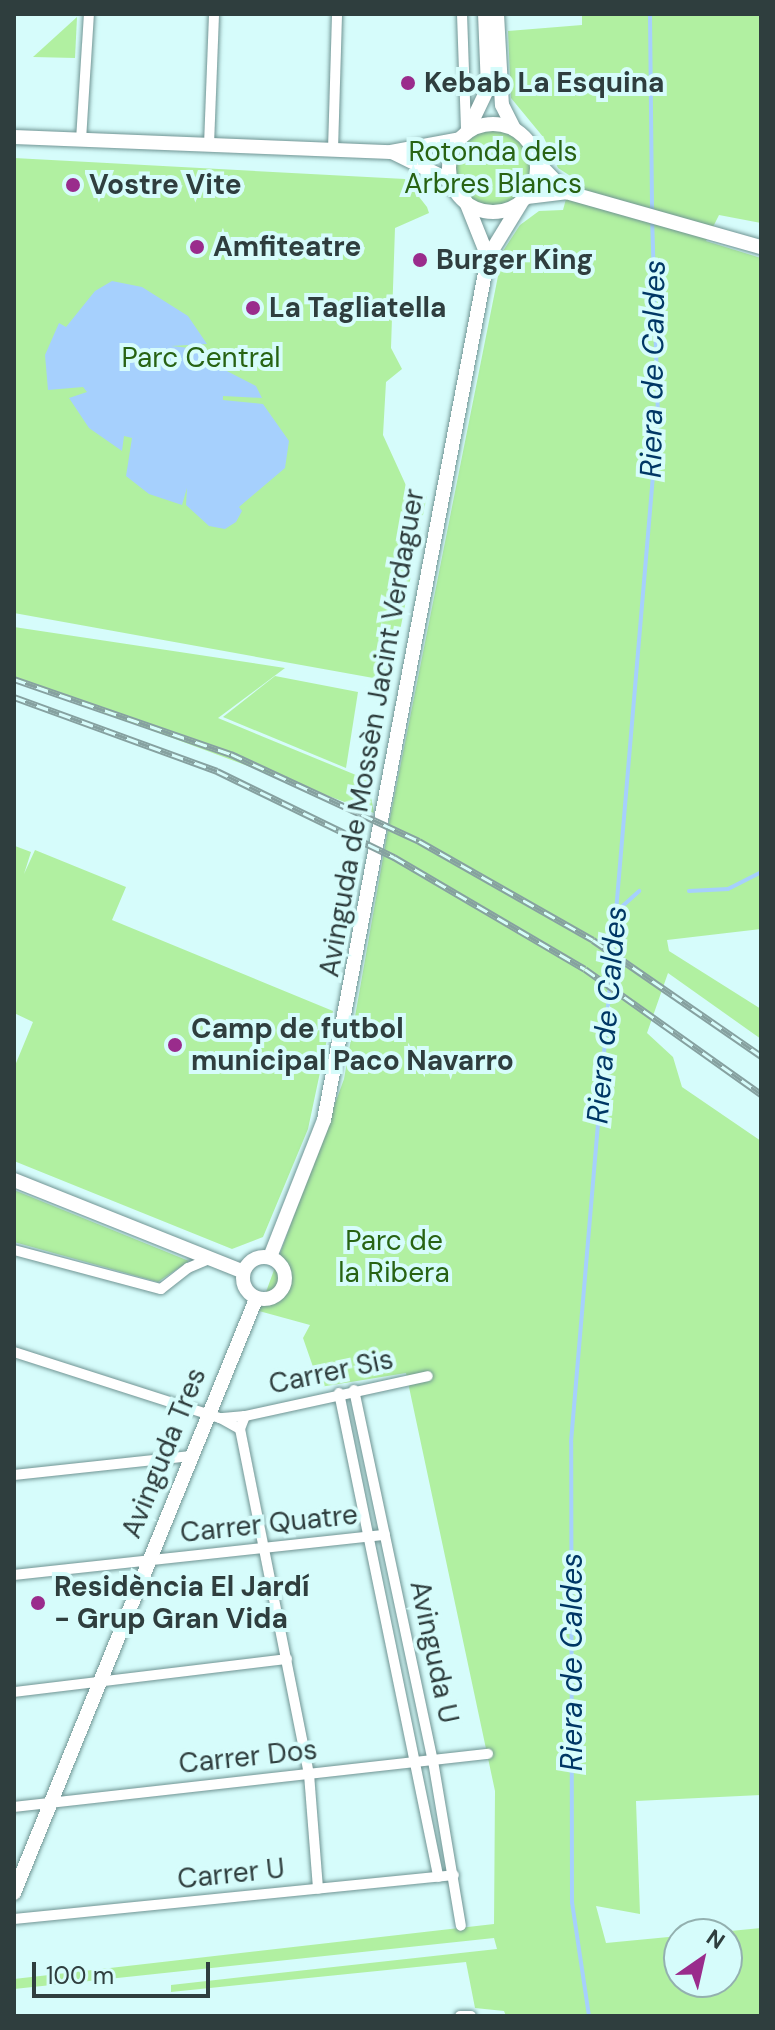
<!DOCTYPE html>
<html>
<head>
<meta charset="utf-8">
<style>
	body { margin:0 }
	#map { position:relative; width:775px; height:2030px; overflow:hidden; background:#d6fcfb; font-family:"DM Sans",sans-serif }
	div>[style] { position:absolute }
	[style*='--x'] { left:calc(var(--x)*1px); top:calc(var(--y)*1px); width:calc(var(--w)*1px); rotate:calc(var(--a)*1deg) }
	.green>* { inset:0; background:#b1f0a1 }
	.round { border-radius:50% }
	.water>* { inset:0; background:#a6d0fd }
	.stream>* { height:4px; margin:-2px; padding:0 2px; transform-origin:2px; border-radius:2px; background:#a6d0fd }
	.roads { filter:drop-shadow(0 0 2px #709493) drop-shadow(0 0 2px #709493) }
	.street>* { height:10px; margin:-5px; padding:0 5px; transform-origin:5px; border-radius:5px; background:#fff }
	.secondary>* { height:14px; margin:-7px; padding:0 7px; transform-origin:7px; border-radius:7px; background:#fff }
	.secondary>.ring { margin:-7px; padding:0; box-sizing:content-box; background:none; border:14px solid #fff; border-radius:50% }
	.rail>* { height:7px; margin-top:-3.5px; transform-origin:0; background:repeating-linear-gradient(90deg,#d6fcfb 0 12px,#86a1a0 0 24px); box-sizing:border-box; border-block:2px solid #86a1a0 }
	.dots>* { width:22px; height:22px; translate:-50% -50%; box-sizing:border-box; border:4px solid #d6fcfb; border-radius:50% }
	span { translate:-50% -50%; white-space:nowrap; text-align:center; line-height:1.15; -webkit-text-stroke:8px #d6fcfb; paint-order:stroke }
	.poi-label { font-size:28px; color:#2f3e3e; font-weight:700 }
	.left { translate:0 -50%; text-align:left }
	.park-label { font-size:28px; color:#286313 }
	.street-label { font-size:28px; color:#2f3e3e }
	.water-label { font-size:30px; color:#003765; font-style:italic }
	.frame { position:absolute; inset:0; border:16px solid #2f3e3e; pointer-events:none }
	.north { position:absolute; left:663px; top:1918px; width:80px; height:80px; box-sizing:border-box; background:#d6fcfb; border:2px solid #93b0af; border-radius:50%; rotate:34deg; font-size:22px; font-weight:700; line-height:32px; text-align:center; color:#2f3e3e }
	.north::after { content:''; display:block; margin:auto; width:28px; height:36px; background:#9a2c8c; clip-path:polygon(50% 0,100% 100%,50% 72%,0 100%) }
	.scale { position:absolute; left:32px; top:1962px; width:178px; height:36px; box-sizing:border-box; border:4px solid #2f3e3e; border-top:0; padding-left:10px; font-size:24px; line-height:28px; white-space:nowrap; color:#2f3e3e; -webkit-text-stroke:6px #d6fcfb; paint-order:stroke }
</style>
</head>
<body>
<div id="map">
	<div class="green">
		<i style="clip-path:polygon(582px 14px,761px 14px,761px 223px,719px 215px,706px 241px,761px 258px,761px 929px,667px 940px,669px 951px,761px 1009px,761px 1039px,668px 973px,647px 1033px,673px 1057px,682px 1087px,761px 1141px,761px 1795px,636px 1801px,640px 1914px,596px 1906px,606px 1943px,679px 1936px,679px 1982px,727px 1982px,727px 1934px,700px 1934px,761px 1928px,761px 2016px,506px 2016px,504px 2011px,475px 2008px,466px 1962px,171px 1992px,171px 1985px,497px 1949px,494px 1938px,14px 1989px,14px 1979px,494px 1924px,495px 1791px,406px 1373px,320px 1387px,303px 1338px,310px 1325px,259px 1311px,344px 1079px,390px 818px,503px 251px,520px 225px,539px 211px,563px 210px,572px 177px,558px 168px,544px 138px,511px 98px,508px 31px,582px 25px)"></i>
		<i style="clip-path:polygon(77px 17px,75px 58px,33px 57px)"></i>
		<i class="round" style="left:449px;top:124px;width:88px;height:88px"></i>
		<i style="clip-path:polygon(14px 158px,405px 179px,427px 207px,429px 213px,395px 228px,391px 348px,402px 369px,386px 382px,383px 435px,409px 492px,427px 495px,390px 681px,14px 613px)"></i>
		<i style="clip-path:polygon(14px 627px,285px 668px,218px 718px,368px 780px,374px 813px,14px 679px)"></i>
		<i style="clip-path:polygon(275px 676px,358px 692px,346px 768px,223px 717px)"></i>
		<i style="clip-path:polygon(15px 846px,31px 852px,24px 874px,35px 850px,126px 887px,112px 920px,333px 1011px,308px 1129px,263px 1237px,232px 1249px,14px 1161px,14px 1068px,33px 1022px,14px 1013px)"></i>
		<i style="clip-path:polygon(14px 1190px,189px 1261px,158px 1282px,14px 1242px)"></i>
	</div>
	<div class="water">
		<i style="clip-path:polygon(112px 281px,142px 287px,188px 316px,207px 344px,171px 346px,208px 350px,221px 368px,256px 386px,262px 398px,223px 396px,223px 400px,263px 404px,289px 441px,285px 468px,239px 507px,242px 511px,236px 522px,225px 529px,209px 526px,186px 505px,187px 488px,182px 505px,149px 494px,126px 476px,132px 438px,124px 436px,122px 451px,89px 428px,69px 398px,87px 392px,83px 387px,48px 390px,45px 355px,59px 323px,66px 327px,95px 291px)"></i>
	</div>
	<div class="stream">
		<i style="--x:650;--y:14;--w:198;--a:89.4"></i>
		<i style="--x:689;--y:891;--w:39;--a:-3"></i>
		<i style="--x:728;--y:889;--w:37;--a:-27"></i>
		<i style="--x:617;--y:911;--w:30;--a:-42"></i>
		<i style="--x:589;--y:2016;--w:115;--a:-98.5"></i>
		<i style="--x:572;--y:1902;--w:460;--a:-90.1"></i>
		<i style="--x:571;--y:1442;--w:1029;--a:-85.15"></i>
		<i style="--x:658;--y:417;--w:197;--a:-91.7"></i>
	</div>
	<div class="roads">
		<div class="street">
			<i style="--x:462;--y:14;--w:114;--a:88"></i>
			<i style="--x:81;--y:140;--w:126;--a:-86.4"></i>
			<i style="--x:209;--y:145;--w:131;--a:-87.8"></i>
			<i style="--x:333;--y:150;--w:136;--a:-88.3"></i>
			<i style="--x:14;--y:1250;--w:152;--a:14.9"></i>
			<i style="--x:161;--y:1289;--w:34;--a:-38"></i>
			<i style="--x:188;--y:1268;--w:25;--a:-23"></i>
			<i style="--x:14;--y:1352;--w:216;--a:17.8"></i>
			<i style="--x:220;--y:1418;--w:23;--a:29"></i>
			<i style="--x:240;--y:1429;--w:14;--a:-69"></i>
			<i style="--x:245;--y:1416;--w:25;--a:175"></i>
			<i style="--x:354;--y:1390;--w:379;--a:78"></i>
			<i style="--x:433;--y:1761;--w:167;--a:80.4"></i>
			<i style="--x:339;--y:1393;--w:494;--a:78.4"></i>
			<i style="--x:245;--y:1416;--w:187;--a:-12.3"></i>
			<i style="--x:240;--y:1429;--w:352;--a:78.7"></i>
			<i style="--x:309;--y:1774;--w:115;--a:85.5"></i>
			<i style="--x:14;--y:1475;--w:178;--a:-6.1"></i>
			<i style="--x:14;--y:1575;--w:373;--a:-6.2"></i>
			<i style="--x:14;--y:1692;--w:275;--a:-6.9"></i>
			<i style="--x:14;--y:1807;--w:477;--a:-6.4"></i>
			<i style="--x:14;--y:1919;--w:442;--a:-5.7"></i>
			<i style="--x:460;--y:2016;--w:11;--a:0"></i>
		</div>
		<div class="secondary">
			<i style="--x:497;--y:14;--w:91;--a:86.9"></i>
			<i style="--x:502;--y:105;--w:27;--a:63"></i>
			<i class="ring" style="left:449px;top:124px;width:74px;height:74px"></i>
			<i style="--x:467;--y:132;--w:49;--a:-64.5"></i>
			<i style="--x:488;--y:88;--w:74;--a:-92.3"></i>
			<i style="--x:14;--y:137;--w:377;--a:2.3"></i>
			<i style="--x:391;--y:152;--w:70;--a:-10.7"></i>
			<i style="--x:394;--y:153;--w:64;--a:26.2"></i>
			<i style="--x:537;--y:162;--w:42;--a:46"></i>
			<i style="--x:527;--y:197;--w:39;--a:-7"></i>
			<i style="--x:566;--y:192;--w:203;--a:15.8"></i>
			<i style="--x:466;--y:202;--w:59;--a:68.2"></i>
			<i style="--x:14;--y:1180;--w:245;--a:21.8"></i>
			<i class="ring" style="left:243px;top:1257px;width:28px;height:28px"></i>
			<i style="--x:270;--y:1257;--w:147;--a:-68.5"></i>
			<i style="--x:324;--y:1120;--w:878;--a:-79.24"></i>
			<i style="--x:488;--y:257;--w:63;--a:-58.6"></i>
			<i style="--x:14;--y:1893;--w:641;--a:-67.83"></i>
		</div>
	</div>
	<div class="rail">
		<i style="--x:14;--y:679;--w:230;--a:19.1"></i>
		<i style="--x:231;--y:754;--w:207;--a:24.8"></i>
		<i style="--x:419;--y:841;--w:200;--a:29.6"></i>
		<i style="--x:593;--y:940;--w:204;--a:34.6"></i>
		<i style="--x:14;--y:697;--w:216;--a:20"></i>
		<i style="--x:217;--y:771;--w:197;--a:25.9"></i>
		<i style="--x:394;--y:857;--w:221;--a:30.4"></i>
		<i style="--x:585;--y:969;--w:216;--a:35.4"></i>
	</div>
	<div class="dots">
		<i style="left:408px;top:83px;background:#9a2c8c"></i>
		<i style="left:73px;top:185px;background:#9a2c8c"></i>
		<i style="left:197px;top:247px;background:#9a2c8c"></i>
		<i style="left:420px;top:260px;background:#9a2c8c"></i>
		<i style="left:253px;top:308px;background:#9a2c8c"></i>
		<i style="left:175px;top:1045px;background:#9a2c8c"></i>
		<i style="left:38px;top:1603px;background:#9a2c8c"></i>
	</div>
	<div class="poi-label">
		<span class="left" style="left:424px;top:83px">Kebab La Esquina</span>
		<span class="left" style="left:89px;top:185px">Vostre Vite</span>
		<span class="left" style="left:213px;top:247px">Amfiteatre</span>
		<span class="left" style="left:436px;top:260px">Burger King</span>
		<span class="left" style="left:269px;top:308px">La Tagliatella</span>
		<span class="left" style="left:191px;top:1045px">Camp de futbol<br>municipal Paco Navarro</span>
		<span class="left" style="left:54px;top:1603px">Residència El Jardí<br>- Grup Gran Vida</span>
	</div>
	<div class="park-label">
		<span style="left:493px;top:168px">Rotonda dels<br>Arbres Blancs</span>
		<span style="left:201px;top:358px">Parc Central</span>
		<span style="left:394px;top:1257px">Parc de<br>la Ribera</span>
	</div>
	<div class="street-label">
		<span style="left:372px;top:733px;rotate:-80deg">Avinguda de Mossèn Jacint Verdaguer</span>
		<span style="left:331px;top:1372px;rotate:-12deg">Carrer Sis</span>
		<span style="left:164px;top:1453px;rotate:-68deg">Avinguda Tres</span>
		<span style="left:269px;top:1524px;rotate:-6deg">Carrer Quatre</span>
		<span style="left:434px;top:1652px;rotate:78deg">Avinguda U</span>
		<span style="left:248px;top:1757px;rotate:-6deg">Carrer Dos</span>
		<span style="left:231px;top:1874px;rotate:-6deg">Carrer U</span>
	</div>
	<div class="water-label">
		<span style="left:653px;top:369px;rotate:-89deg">Riera de Caldes</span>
		<span style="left:607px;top:1015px;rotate:-85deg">Riera de Caldes</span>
		<span style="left:572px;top:1662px;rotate:-90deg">Riera de Caldes</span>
	</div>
	<div class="frame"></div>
	<div class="north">N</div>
	<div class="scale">100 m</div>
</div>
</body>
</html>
